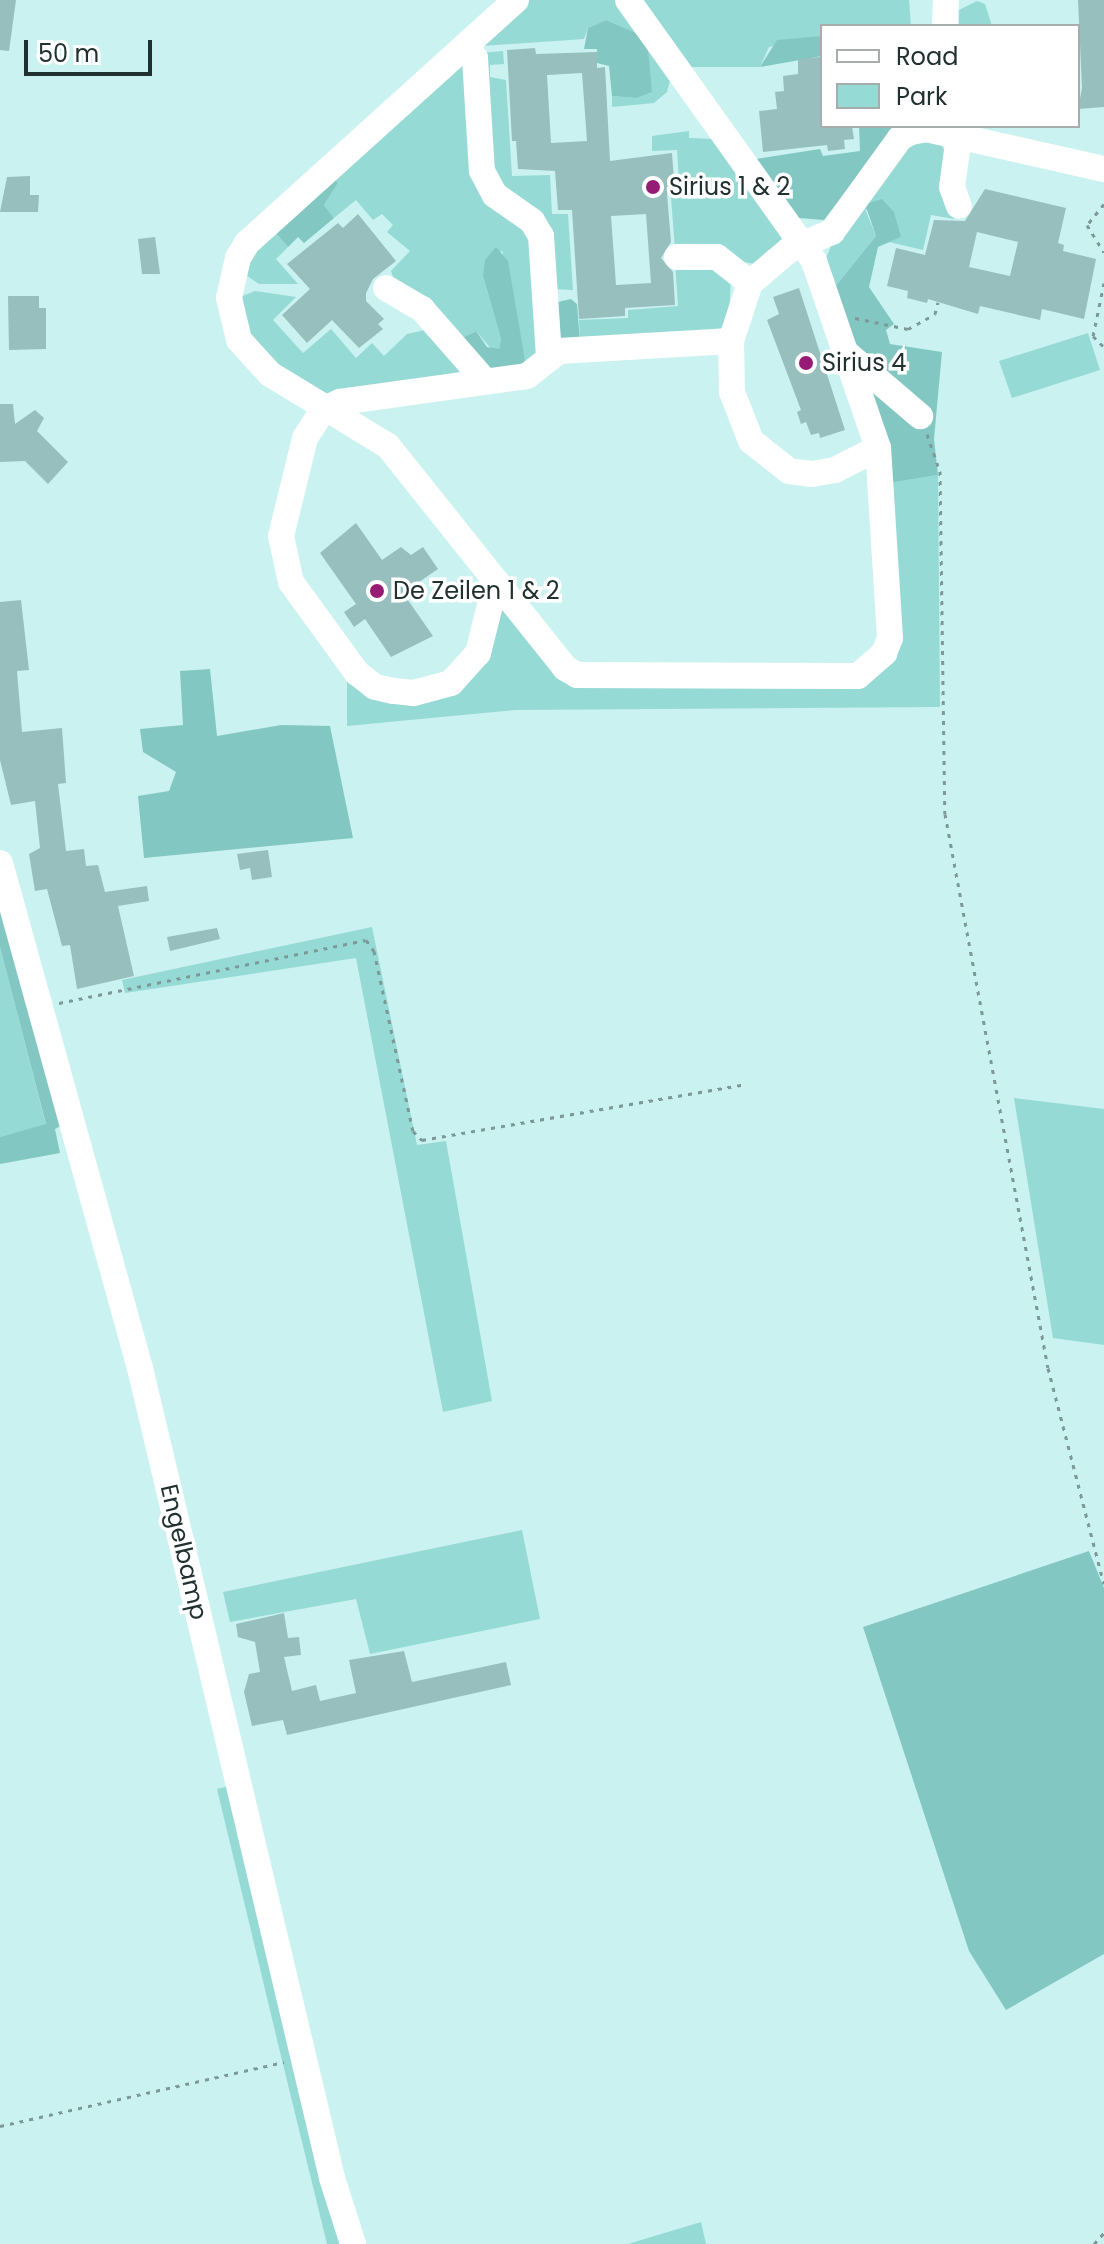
<!DOCTYPE html>
<html>
<head>
<meta charset="utf-8">
<style>
	body { margin:0 }
	#map { position:relative; width:1104px; height:2244px; overflow:hidden; background:#c9f2f0; font-family:Poppins,sans-serif }
	div>[style] { position:absolute }
	[style*='--x'] { left:calc(var(--x)*1px); top:calc(var(--y)*1px); width:calc(var(--w)*1px); rotate:calc(var(--a)*1deg) }
	.green>* { inset:0; background:#96dad6 }
	.forest>* { inset:0; background:#83c7c3 }
	.building>* { inset:0; background:#97bfbd }
	.path>* { height:3px; margin-top:-1.5px; transform-origin:0; background:repeating-linear-gradient(90deg,#7c9998 0 4px,transparent 0 10px) }
	.minor>* { height:26px; margin:-13px; padding:0 13px; transform-origin:13px; border-radius:13px; background:#fff }
	.dots>* { width:22px; height:22px; translate:-50% -50%; box-sizing:border-box; border:4px solid #fff; border-radius:50% }
	span { translate:-50% -50%; white-space:nowrap; text-align:center; line-height:1.15; -webkit-text-stroke:7px #fff; paint-order:stroke }
	.poi-label { font-size:24px; color:#213130 }
	.left { translate:0 -50%; text-align:left }
	.street-label { font-size:24px; color:#213130 }
	.legend { position:absolute; left:820px; top:24px; width:260px; height:104px; box-sizing:border-box; background:#fff; border:2px solid #a6adac; margin:0; padding:10px 14px; list-style:none; font-size:24px; color:#213130 }
	.legend li { display:flex; align-items:center; gap:16px; height:40px }
	.legend b { width:40px; border:2px solid #a6adac }
	.scale { position:absolute; left:24px; top:40px; width:128px; height:36px; box-sizing:border-box; border:4px solid #213130; border-top:0; padding-left:10px; font-size:24px; line-height:28px; white-space:nowrap; color:#213130; -webkit-text-stroke:6px #fff; paint-order:stroke }
</style>
</head>
<body>
<div id="map">
	<div class="green">
		<i style="clip-path:polygon(523px 0,619px 0,672px 73px,667px 92px,654px 103px,612px 107px,612px 96px,636px 98px,628px 30px,606px 20px,588px 28px,584px 39px,481px 46px)"></i>
		<i style="clip-path:polygon(641px 0,909px 0,911px 26px,822px 26px,822px 36px,769px 47px,760px 67px,691px 67px)"></i>
		<i style="clip-path:polygon(977px 1px,985px 4px,992px 26px,959px 26px,959px 10px)"></i>
		<i style="clip-path:polygon(503px 51px,504px 64px,490px 65px,490px 77px,506px 80px,512px 176px,550px 175px,552px 214px,568px 214px,573px 290px,554px 289px,549px 241px,493px 181px,480px 53px)"></i>
		<i style="clip-path:polygon(465px 62px,476px 176px,532px 230px,542px 346px,526px 366px,502px 250px,483px 276px,501px 339px,499px 349px,493px 351px,476px 331px,458px 340px,397px 288px,391px 271px,410px 251px,387px 232px,393px 225px,382px 214px,373px 220px,356px 200px,334px 218px,324px 205px,338px 183px,331px 175px)"></i>
		<i style="clip-path:polygon(689px 131px,689px 138px,716px 139px,785px 239px,755px 264px,675px 250px,671px 197px,680px 196px,677px 150px,652px 151px,652px 136px)"></i>
		<i style="clip-path:polygon(938px 139px,948px 157px,954px 219px,931px 215px,923px 250px,889px 242px,901px 237px,865px 209px,876px 236px,833px 289px,825px 261px,831px 246px,908px 142px)"></i>
		<i style="clip-path:polygon(272px 229px,288px 247px,276px 259px,298px 284px,259px 284px,243px 273px,249px 253px)"></i>
		<i style="clip-path:polygon(711px 259px,731px 276px,729px 317px,721px 329px,580px 343px,579px 320px,628px 318px,628px 310px,678px 306px,675px 262px)"></i>
		<i style="clip-path:polygon(255px 291px,296px 297px,273px 320px,303px 353px,331px 329px,356px 358px,372px 343px,384px 356px,407px 334px,434px 328px,468px 371px,325px 397px,250px 346px,240px 297px)"></i>
		<i style="clip-path:polygon(1088px 333px,1100px 370px,1012px 398px,999px 361px)"></i>
		<i style="clip-path:polygon(938px 475px,940px 707px,515px 710px,347px 726px,347px 676px,420px 699px,503px 609px,563px 672px,881px 669px,889px 483px)"></i>
		<i style="clip-path:polygon(372px 927px,417px 1145px,446px 1141px,492px 1401px,443px 1412px,356px 958px,125px 993px,122px 980px)"></i>
		<i style="clip-path:polygon(0 947px,46px 1125px,0 1137px)"></i>
		<i style="clip-path:polygon(1014px 1098px,1104px 1109px,1104px 1345px,1053px 1338px)"></i>
		<i style="clip-path:polygon(522px 1530px,540px 1619px,370px 1654px,356px 1599px,230px 1622px,223px 1592px)"></i>
		<i style="clip-path:polygon(233px 1785px,344px 2244px,327px 2244px,280px 2052px,217px 1789px)"></i>
		<i style="clip-path:polygon(701px 2222px,706px 2244px,628px 2244px)"></i>
	</div>
	<div class="forest">
		<i style="clip-path:polygon(606px 20px,647px 38px,652px 92px,636px 98px,612px 96px,609px 66px,597px 63px,597px 49px,584px 49px,588px 28px)"></i>
		<i style="clip-path:polygon(822px 36px,822px 56px,760px 67px,777px 40px)"></i>
		<i style="clip-path:polygon(859px 126px,896px 126px,824px 220px,799px 218px,750px 160px,820px 149px,823px 156px,860px 151px)"></i>
		<i style="clip-path:polygon(331px 175px,338px 183px,324px 205px,334px 218px,304px 243px,298px 237px,288px 247px,272px 229px)"></i>
		<i style="clip-path:polygon(882px 199px,894px 212px,901px 237px,878px 247px,869px 287px,894px 324px,886px 330px,890px 344px,942px 352px,934px 439px,938px 475px,889px 483px,833px 289px,876px 236px,865px 204px)"></i>
		<i style="clip-path:polygon(496px 247px,508px 261px,526px 366px,490px 373px,458px 340px,476px 331px,487px 347px,499px 349px,501px 339px,483px 276px,485px 260px)"></i>
		<i style="clip-path:polygon(571px 299px,577px 304px,580px 343px,561px 346px,558px 302px)"></i>
		<i style="clip-path:polygon(210px 669px,217px 736px,281px 725px,330px 726px,353px 838px,144px 858px,138px 796px,169px 791px,176px 772px,143px 752px,140px 729px,183px 725px,180px 671px)"></i>
		<i style="clip-path:polygon(0 898px,66px 1123px,55px 1129px,60px 1153px,0 1164px,0 1137px,46px 1124px,0 947px)"></i>
		<i style="clip-path:polygon(1089px 1551px,1104px 1588px,1104px 1954px,1006px 2010px,969px 1951px,863px 1627px)"></i>
	</div>
	<div class="building">
		<i style="clip-path:polygon(0 0,16px 0,9px 51px,0 50px)"></i>
		<i style="clip-path:polygon(1078px 0,1104px 0,1104px 107px,1078px 109px,1082px 88px)"></i>
		<i style="clip-path:polygon(evenodd,535px 48px,536px 54px,597px 52px,597px 68px,605px 67px,610px 161px,672px 153px,675px 194px,667px 194px,671px 242px,661px 258px,673px 272px,675px 305px,625px 308px,625px 316px,579px 319px,572px 210px,558px 210px,555px 171px,518px 169px,516px 141px,512px 141px,507px 50px,535px 48px,582px 73px,587px 141px,551px 143px,547px 75px,582px 73px,535px 48px,646px 214px,651px 283px,616px 285px,611px 216px,646px 214px)"></i>
		<i style="clip-path:polygon(820px 57px,822px 126px,852px 126px,854px 139px,844px 140px,845px 149px,828px 151px,827px 145px,763px 152px,759px 111px,777px 109px,775px 92px,784px 91px,783px 76px,798px 74px,798px 59px)"></i>
		<i style="clip-path:polygon(30px 176px,30px 195px,39px 195px,38px 212px,0 212px,7px 177px)"></i>
		<i style="clip-path:polygon(evenodd,985px 189px,1066px 208px,1058px 243px,1064px 245px,1063px 251px,1096px 259px,1084px 319px,1042px 309px,1040px 320px,980px 306px,978px 314px,928px 299px,927px 303px,907px 298px,908px 291px,887px 286px,896px 248px,925px 255px,934px 220px,965px 221px,985px 189px,977px 232px,1018px 242px,1010px 276px,969px 267px,977px 232px)"></i>
		<i style="clip-path:polygon(358px 214px,396px 261px,373px 279px,366px 293px,366px 301px,384px 319px,378px 324px,383px 329px,359px 348px,332px 320px,307px 343px,282px 315px,310px 289px,287px 264px,338px 223px,343px 228px)"></i>
		<i style="clip-path:polygon(155px 237px,160px 274px,142px 274px,138px 239px)"></i>
		<i style="clip-path:polygon(799px 288px,845px 430px,820px 438px,819px 433px,811px 435px,806px 422px,801px 424px,797px 412px,801px 410px,767px 320px,779px 314px,773px 297px)"></i>
		<i style="clip-path:polygon(8px 296px,39px 296px,39px 308px,46px 308px,46px 349px,9px 350px)"></i>
		<i style="clip-path:polygon(0 404px,13px 404px,15px 424px,35px 410px,44px 418px,37px 431px,68px 462px,48px 484px,25px 461px,0 462px)"></i>
		<i style="clip-path:polygon(356px 523px,382px 560px,401px 547px,411px 555px,423px 547px,438px 569px,403px 593px,433px 636px,391px 657px,365px 619px,354px 627px,344px 612px,356px 604px,320px 553px)"></i>
		<i style="clip-path:polygon(21px 600px,29px 670px,17px 671px,22px 732px,62px 728px,66px 783px,58px 784px,66px 851px,84px 849px,86px 866px,98px 865px,105px 892px,147px 886px,149px 901px,118px 906px,134px 976px,77px 989px,70px 945px,62px 946px,47px 889px,35px 891px,29px 854px,40px 848px,35px 801px,11px 805px,0 760px,0 602px)"></i>
		<i style="clip-path:polygon(268px 850px,272px 877px,252px 880px,250px 868px,240px 870px,237px 854px)"></i>
		<i style="clip-path:polygon(217px 928px,220px 939px,170px 951px,167px 937px)"></i>
		<i style="clip-path:polygon(284px 1613px,288px 1638px,299px 1637px,301px 1655px,284px 1657px,292px 1691px,316px 1685px,320px 1701px,356px 1693px,349px 1660px,404px 1651px,412px 1682px,506px 1662px,511px 1685px,287px 1735px,283px 1720px,252px 1726px,244px 1692px,249px 1674px,260px 1672px,255px 1642px,238px 1637px,236px 1624px)"></i>
	</div>
	<div class="path">
		<i style="--x:1104;--y:204;--w:27;--a:129"></i>
		<i style="--x:1087;--y:225;--w:32;--a:58"></i>
		<i style="--x:1104;--y:283;--w:54;--a:101.7"></i>
		<i style="--x:1093;--y:336;--w:16;--a:45"></i>
		<i style="--x:855;--y:318;--w:54;--a:11.7"></i>
		<i style="--x:908;--y:329;--w:31;--a:-29"></i>
		<i style="--x:935;--y:314;--w:12;--a:-76"></i>
		<i style="--x:927;--y:434;--w:39;--a:71"></i>
		<i style="--x:940;--y:471;--w:343;--a:89.2"></i>
		<i style="--x:945;--y:814;--w:563;--a:79.47"></i>
		<i style="--x:1048;--y:1368;--w:223;--a:75.5"></i>
		<i style="--x:59;--y:1003;--w:313;--a:-11.6"></i>
		<i style="--x:366;--y:940;--w:14;--a:54"></i>
		<i style="--x:374;--y:951;--w:184;--a:77.8"></i>
		<i style="--x:413;--y:1131;--w:13;--a:45"></i>
		<i style="--x:422;--y:1140;--w:325;--a:-9.8"></i>
		<i style="--x:0;--y:2126;--w:291;--a:-12.7"></i>
		<i style="--x:1094;--y:2244;--w:15;--a:-48"></i>
	</div>
	<div class="minor">
		<i style="--x:516;--y:0;--w:363;--a:137.9"></i>
		<i style="--x:247;--y:243;--w:17;--a:121"></i>
		<i style="--x:238;--y:258;--w:41;--a:102.7"></i>
		<i style="--x:229;--y:298;--w:43;--a:76.6"></i>
		<i style="--x:239;--y:340;--w:46;--a:47.6"></i>
		<i style="--x:270;--y:374;--w:138;--a:31.4"></i>
		<i style="--x:388;--y:446;--w:284;--a:51.4"></i>
		<i style="--x:565;--y:668;--w:14;--a:30"></i>
		<i style="--x:577;--y:675;--w:281;--a:0.2"></i>
		<i style="--x:858;--y:676;--w:35;--a:-41"></i>
		<i style="--x:884;--y:653;--w:16;--a:-68"></i>
		<i style="--x:890;--y:638;--w:190;--a:-93.6"></i>
		<i style="--x:878;--y:448;--w:198;--a:-108.9"></i>
		<i style="--x:814;--y:261;--w:320;--a:-125.5"></i>
		<i style="--x:945;--y:26;--w:26;--a:-88"></i>
		<i style="--x:466;--y:46;--w:15;--a:53"></i>
		<i style="--x:475;--y:58;--w:113;--a:86.5"></i>
		<i style="--x:482;--y:171;--w:27;--a:62"></i>
		<i style="--x:495;--y:195;--w:45;--a:35.1"></i>
		<i style="--x:532;--y:221;--w:17;--a:59"></i>
		<i style="--x:541;--y:236;--w:121;--a:86.2"></i>
		<i style="--x:959;--y:136;--w:51;--a:97.8"></i>
		<i style="--x:952;--y:187;--w:20;--a:70"></i>
		<i style="--x:677;--y:257;--w:40;--a:0"></i>
		<i style="--x:717;--y:257;--w:42;--a:38.2"></i>
		<i style="--x:386;--y:288;--w:42;--a:30.3"></i>
		<i style="--x:422;--y:309;--w:96;--a:48.8"></i>
		<i style="--x:845;--y:352;--w:99;--a:40.5"></i>
		<i style="--x:878;--y:448;--w:48;--a:152.9"></i>
		<i style="--x:835;--y:470;--w:23;--a:170"></i>
		<i style="--x:812;--y:474;--w:23;--a:-173"></i>
		<i style="--x:789;--y:471;--w:48;--a:-141.7"></i>
		<i style="--x:751;--y:441;--w:53;--a:-111.2"></i>
		<i style="--x:732;--y:392;--w:51;--a:-91.1"></i>
		<i style="--x:731;--y:341;--w:61;--a:-71.9"></i>
		<i style="--x:750;--y:283;--w:51;--a:-40.2"></i>
		<i style="--x:789;--y:250;--w:47;--a:-22.7"></i>
		<i style="--x:832;--y:232;--w:116;--a:-54.1"></i>
		<i style="--x:900;--y:138;--w:13;--a:-29"></i>
		<i style="--x:911;--y:132;--w:15;--a:-11"></i>
		<i style="--x:926;--y:129;--w:182;--a:12.7"></i>
		<i style="--x:502;--y:590;--w:16;--a:135"></i>
		<i style="--x:491;--y:601;--w:54;--a:104"></i>
		<i style="--x:478;--y:653;--w:40;--a:132"></i>
		<i style="--x:451;--y:683;--w:39;--a:165"></i>
		<i style="--x:413;--y:693;--w:20;--a:-174"></i>
		<i style="--x:393;--y:691;--w:18;--a:-167"></i>
		<i style="--x:375;--y:687;--w:23;--a:-142"></i>
		<i style="--x:357;--y:673;--w:112;--a:-126"></i>
		<i style="--x:291;--y:582;--w:47;--a:-102.3"></i>
		<i style="--x:281;--y:536;--w:101;--a:-76.2"></i>
		<i style="--x:305;--y:438;--w:35;--a:-57"></i>
		<i style="--x:324;--y:409;--w:17;--a:-24"></i>
		<i style="--x:340;--y:402;--w:189;--a:-7.9"></i>
		<i style="--x:527;--y:376;--w:41;--a:-38"></i>
		<i style="--x:559;--y:351;--w:172;--a:-3.3"></i>
		<i style="--x:0;--y:863;--w:524;--a:74.51"></i>
		<i style="--x:140;--y:1368;--w:832;--a:76.66"></i>
		<i style="--x:332;--y:2178;--w:69;--a:72.3"></i>
	</div>
	<div class="dots">
		<i style="left:653px;top:187px;background:#961b75"></i>
		<i style="left:806px;top:363px;background:#961b75"></i>
		<i style="left:377px;top:591px;background:#961b75"></i>
	</div>
	<div class="poi-label">
		<span class="left" style="left:669px;top:187px">Sirius 1 &amp; 2</span>
		<span class="left" style="left:822px;top:363px">Sirius 4</span>
		<span class="left" style="left:393px;top:591px">De Zeilen 1 &amp; 2</span>
	</div>
	<div class="street-label">
		<span style="left:184px;top:1552px;rotate:77deg">Engelbamp</span>
	</div>
	<ul class="legend">
	<li><b style="height:10px;background:#fff"></b>Road</li>
	<li><b style="height:22px;background:#96dad6"></b>Park</li>
	</ul>
	<div class="scale">50 m</div>
</div>
</body>
</html>
